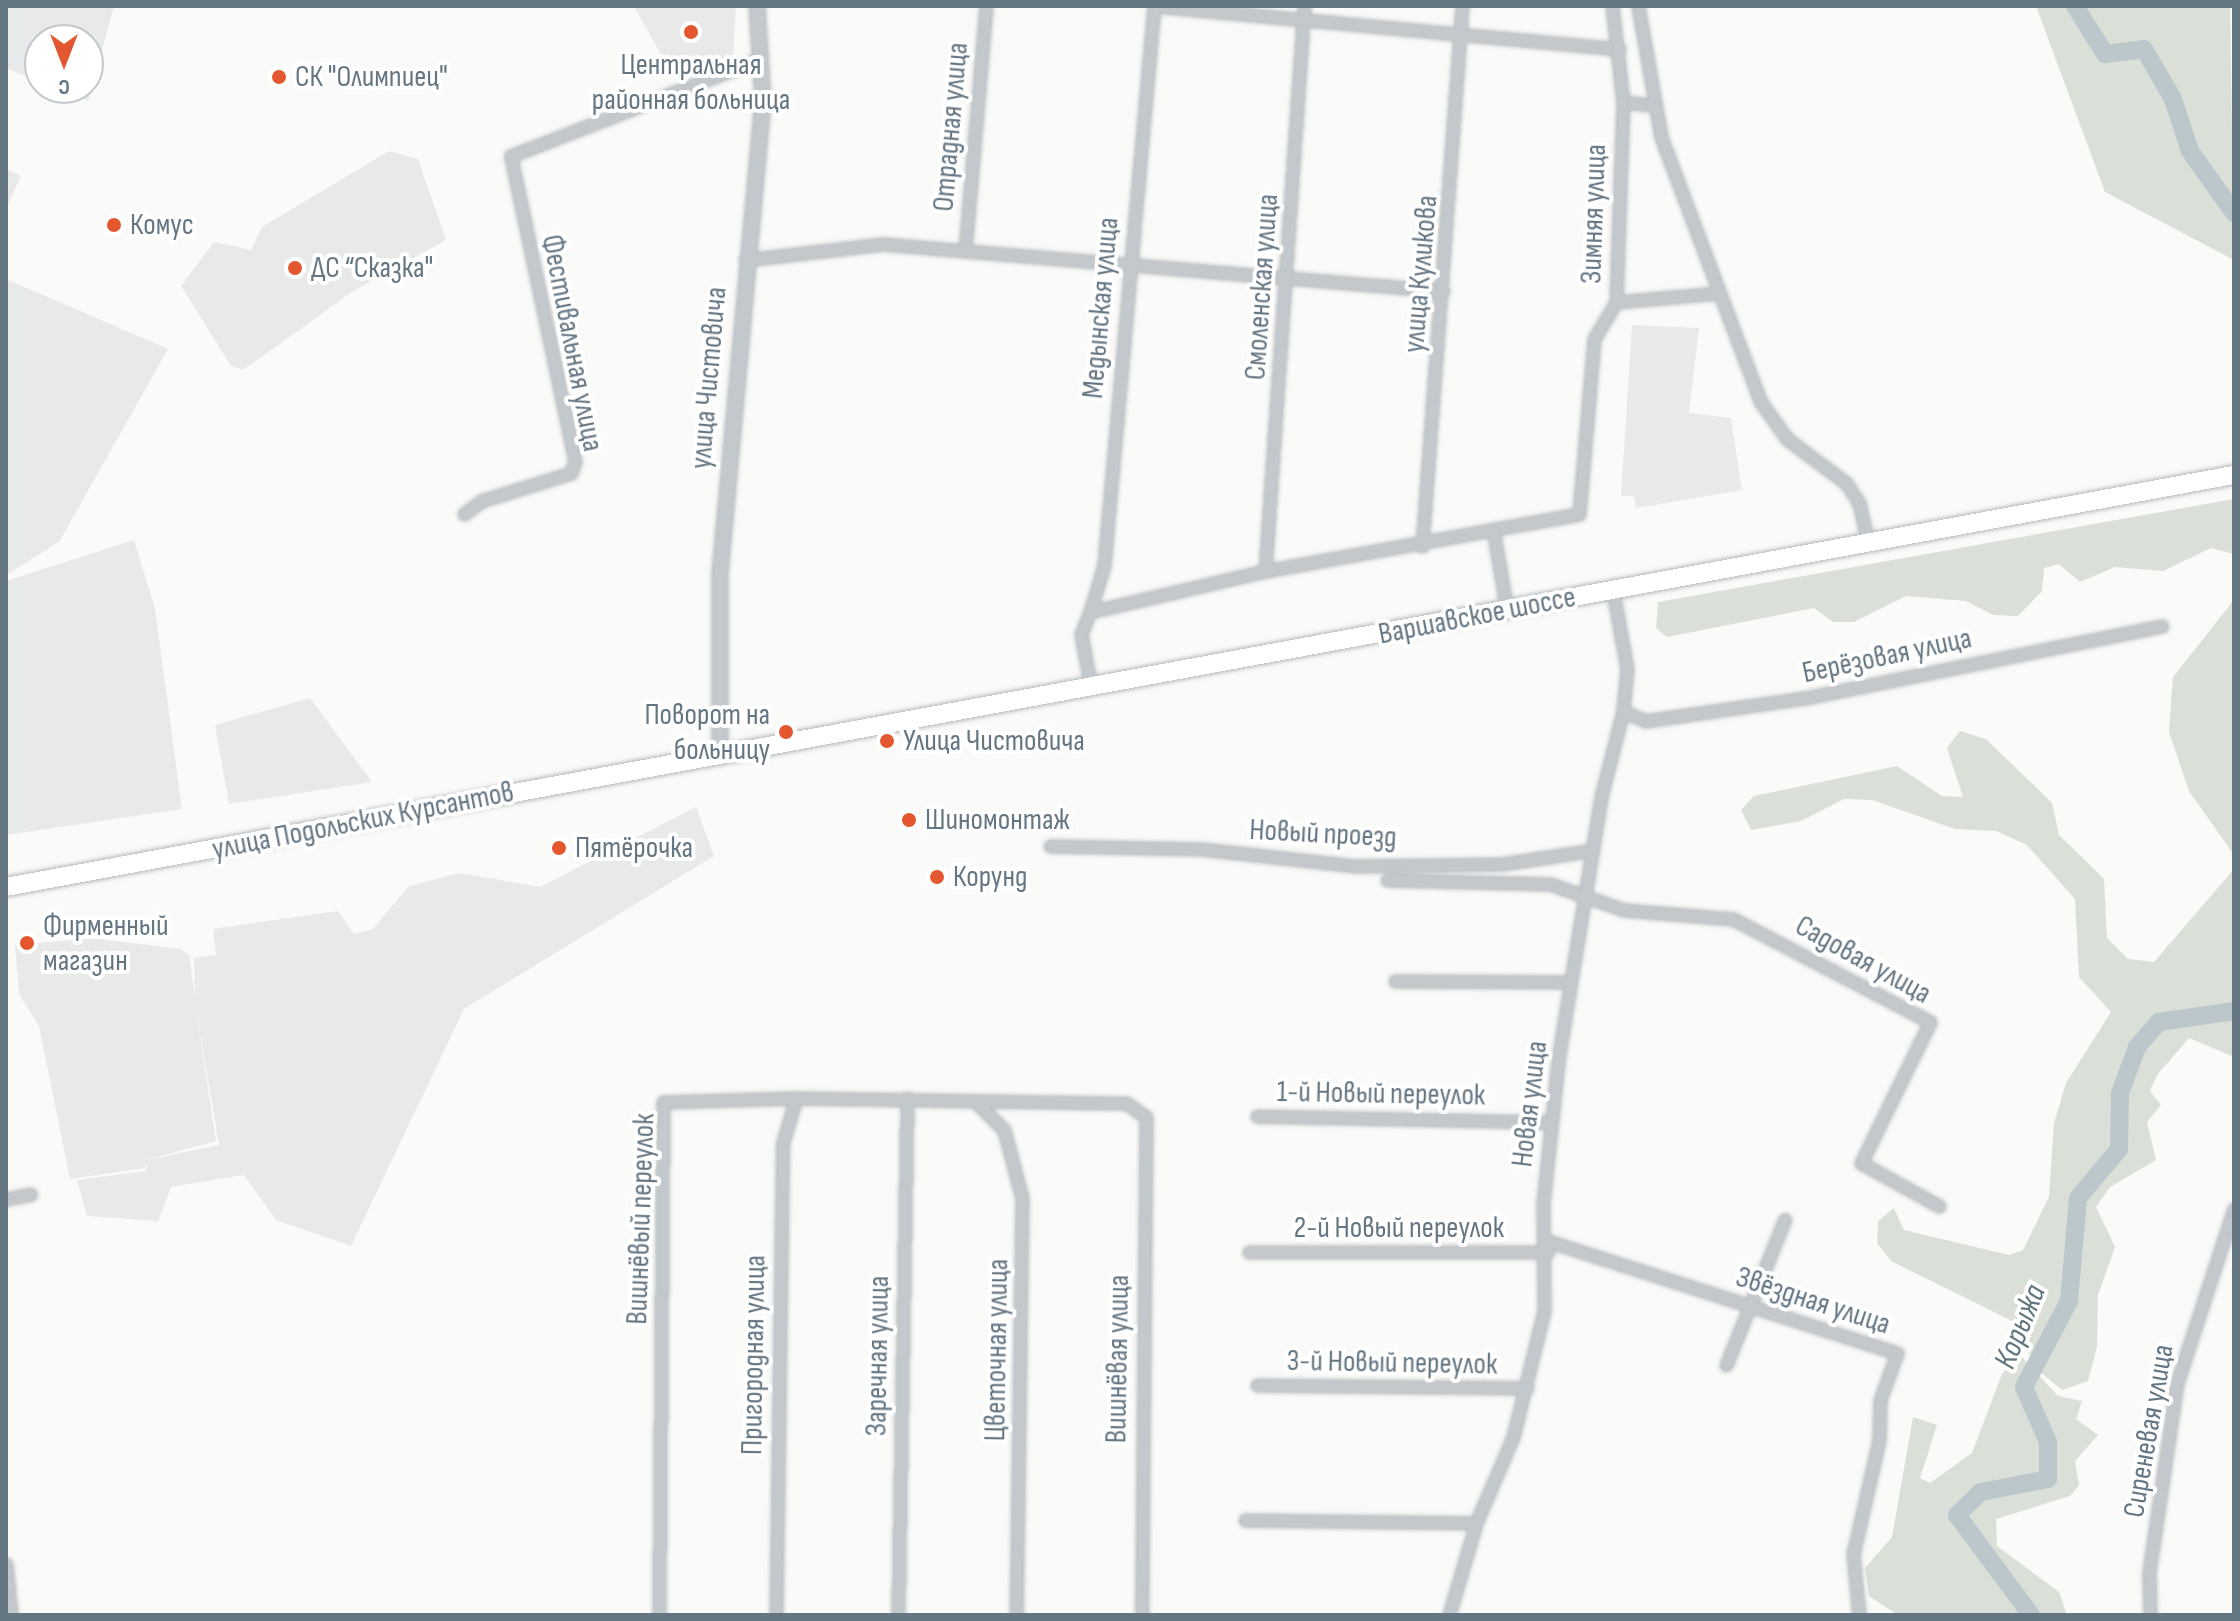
<!DOCTYPE html>
<html>
<head>
<meta charset="utf-8">
<style>
	body { margin:0 }
	#map { position:relative; width:2240px; height:1621px; overflow:hidden; background:#fafaf8; font-family:"Sofia Sans Condensed",sans-serif }
	div>[style] { position:absolute }
	[style*='--x'] { left:calc(var(--x)*1px); top:calc(var(--y)*1px); width:calc(var(--w)*1px); rotate:calc(var(--a)*1deg) }
	.built>* { inset:0; background:#e8e9e9 }
	.green>* { inset:0; background:#dadfd7 }
	.river>* { height:18px; margin:-9px; padding:0 9px; transform-origin:9px; border-radius:9px; background:#bbc7cb }
	.roads { filter:drop-shadow(0 0 2px #b5babe) drop-shadow(0 0 2px #b5babe) }
	.minor>* { height:11px; margin:-5.5px; padding:0 5.5px; transform-origin:5.5px; border-radius:5.5px; background:#c3c8cc }
	.tertiary>* { height:14px; margin:-7px; padding:0 7px; transform-origin:7px; border-radius:7px; background:#c3c8cc }
	.primary>* { height:18px; margin:-9px; padding:0 9px; transform-origin:9px; border-radius:9px; background:#fff }
	.dots>* { width:22px; height:22px; translate:-50% -50%; box-sizing:border-box; border:4px solid #fff; border-radius:50% }
	span { translate:-50% -50%; white-space:nowrap; text-align:center; line-height:1.15; -webkit-text-stroke:8px #fff; paint-order:stroke }
	.poi-label { font-size:30px; color:#657683 }
	.left { translate:0 -50%; text-align:left }
	.right { translate:-100% -50%; text-align:right }
	.street-label { font-size:30px; color:#657683 }
	.water-label { font-size:32px; color:#60757c; font-style:italic }
	.frame { position:absolute; inset:0; border:8px solid #657683; pointer-events:none }
	.north { position:absolute; left:24px; top:24px; width:80px; height:80px; box-sizing:border-box; background:#fff; border:2px solid #c1c8cd; border-radius:50%; rotate:180deg; font-size:22px; font-weight:700; line-height:32px; text-align:center; color:#657683 }
	.north::after { content:''; display:block; margin:auto; width:28px; height:36px; background:#e4572e; clip-path:polygon(50% 0,100% 100%,50% 72%,0 100%) }
</style>
</head>
<body>
<div id="map">
	<div class="built">
		<i style="clip-path:polygon(6px 6px,114px 6px,88px 101px,56px 88px,88px 88px,88px 40px,40px 40px,40px 82px,6px 68px)"></i>
		<i style="clip-path:polygon(634px 6px,736px 6px,733px 58px,723px 68px,669px 69px)"></i>
		<i style="clip-path:polygon(389px 151px,418px 159px,446px 240px,352px 292px,243px 370px,231px 366px,181px 286px,214px 242px,251px 250px,262px 227px)"></i>
		<i style="clip-path:polygon(6px 169px,21px 176px,6px 209px)"></i>
		<i style="clip-path:polygon(6px 279px,168px 349px,59px 542px,6px 575px)"></i>
		<i style="clip-path:polygon(1632px 325px,1699px 328px,1689px 413px,1731px 418px,1742px 490px,1636px 508px,1634px 496px,1621px 496px)"></i>
		<i style="clip-path:polygon(134px 540px,155px 609px,182px 809px,6px 835px,6px 581px)"></i>
		<i style="clip-path:polygon(310px 698px,372px 782px,229px 804px,215px 725px)"></i>
		<i style="clip-path:polygon(evenodd,696px 807px,714px 856px,464px 1009px,351px 1246px,276px 1220px,244px 1175px,171px 1187px,158px 1221px,87px 1216px,77px 1180px,146px 1171px,147px 1162px,145px 1168px,70px 1179px,39px 1026px,19px 994px,15px 945px,92px 938px,180px 949px,189px 955px,195px 997px,194px 958px,216px 955px,213px 929px,338px 911px,354px 934px,373px 929px,409px 886px,459px 873px,540px 887px,696px 807px,196px 1010px,219px 1145px,146px 1160px,216px 1141px,196px 1010px)"></i>
	</div>
	<div class="green">
		<i style="clip-path:polygon(2036px 6px,2230px 6px,2234px 260px,2105px 192px)"></i>
		<i style="clip-path:polygon(2234px 499px,2234px 554px,2211px 548px,2163px 571px,2115px 567px,2080px 582px,2059px 564px,2044px 568px,2042px 591px,2018px 616px,1993px 615px,1966px 601px,1906px 596px,1854px 622px,1833px 622px,1814px 608px,1667px 637px,1656px 628px,1658px 602px)"></i>
		<i style="clip-path:polygon(2234px 600px,2234px 855px,2189px 791px,2169px 732px,2173px 677px)"></i>
		<i style="clip-path:polygon(1960px 731px,1986px 739px,2052px 803px,2059px 835px,2104px 879px,2107px 938px,2128px 959px,2154px 962px,2234px 869px,2234px 1057px,2189px 1038px,2157px 1075px,2150px 1091px,2161px 1105px,2147px 1122px,2156px 1160px,2110px 1187px,2096px 1207px,2115px 1247px,2098px 1295px,2097px 1347px,2088px 1381px,2062px 1390px,2033px 1366px,2023px 1333px,2010px 1320px,1891px 1261px,1877px 1243px,1878px 1221px,1894px 1208px,1904px 1230px,2009px 1255px,2023px 1250px,2049px 1197px,2054px 1123px,2066px 1083px,2111px 1012px,2079px 977px,2075px 899px,2027px 845px,1996px 831px,1955px 829px,1872px 800px,1844px 799px,1801px 821px,1751px 830px,1741px 810px,1754px 796px,1897px 766px,1942px 796px,1963px 797px,1947px 748px)"></i>
		<i style="clip-path:polygon(2019px 1354px,2058px 1396px,2082px 1401px,2076px 1419px,2098px 1435px,2075px 1461px,2079px 1485px,2070px 1496px,1996px 1519px,1997px 1546px,2059px 1592px,2067px 1615px,1898px 1615px,1869px 1596px,1865px 1568px,1892px 1537px,1913px 1417px,1937px 1425px,1920px 1478px,1930px 1483px,1972px 1453px,2002px 1374px)"></i>
	</div>
	<div class="river">
		<i style="--x:2075;--y:6;--w:57;--a:58"></i>
		<i style="--x:2105;--y:54;--w:39;--a:-7"></i>
		<i style="--x:2144;--y:49;--w:58;--a:59.9"></i>
		<i style="--x:2173;--y:99;--w:55;--a:71.9"></i>
		<i style="--x:2190;--y:151;--w:76;--a:54.6"></i>
		<i style="--x:2031;--y:1615;--w:124;--a:-126.5"></i>
		<i style="--x:1957;--y:1515;--w:33;--a:-44"></i>
		<i style="--x:1981;--y:1492;--w:68;--a:-11"></i>
		<i style="--x:2048;--y:1479;--w:37;--a:-90"></i>
		<i style="--x:2048;--y:1442;--w:60;--a:-113.6"></i>
		<i style="--x:2024;--y:1387;--w:97;--a:-62.4"></i>
		<i style="--x:2069;--y:1301;--w:103;--a:-85"></i>
		<i style="--x:2078;--y:1198;--w:64;--a:-50.1"></i>
		<i style="--x:2119;--y:1149;--w:56;--a:-89"></i>
		<i style="--x:2120;--y:1093;--w:49;--a:-69.7"></i>
		<i style="--x:2137;--y:1047;--w:33;--a:-49"></i>
		<i style="--x:2159;--y:1022;--w:76;--a:-8.3"></i>
	</div>
	<div class="roads">
		<div class="minor">
			<i style="--x:1155;--y:6;--w:466;--a:5.3"></i>
			<i style="--x:1638;--y:6;--w:133;--a:80"></i>
			<i style="--x:1661;--y:137;--w:282;--a:69.4"></i>
			<i style="--x:1760;--y:401;--w:47;--a:54.6"></i>
			<i style="--x:1787;--y:439;--w:74;--a:36.7"></i>
			<i style="--x:1846;--y:483;--w:24;--a:57"></i>
			<i style="--x:1859;--y:503;--w:41;--a:77.3"></i>
			<i style="--x:1623;--y:102;--w:31;--a:6"></i>
			<i style="--x:965;--y:251;--w:246;--a:-85.1"></i>
			<i style="--x:745;--y:260;--w:139;--a:-6.6"></i>
			<i style="--x:883;--y:244;--w:562;--a:4.8"></i>
			<i style="--x:1616;--y:302;--w:102;--a:-5"></i>
			<i style="--x:464;--y:514;--w:21;--a:-37"></i>
			<i style="--x:481;--y:501;--w:94;--a:-17.3"></i>
			<i style="--x:571;--y:473;--w:13;--a:-72"></i>
			<i style="--x:575;--y:461;--w:312;--a:-101.9"></i>
			<i style="--x:511;--y:156;--w:267;--a:-21.3"></i>
			<i style="--x:1494;--y:535;--w:76;--a:80.2"></i>
			<i style="--x:1422;--y:546;--w:541;--a:-85.76"></i>
			<i style="--x:1265;--y:571;--w:566;--a:-86.05"></i>
			<i style="--x:1090;--y:612;--w:49;--a:-73.4"></i>
			<i style="--x:1104;--y:565;--w:561;--a:-84.89"></i>
			<i style="--x:1091;--y:688;--w:55;--a:-100.5"></i>
			<i style="--x:1081;--y:634;--w:24;--a:-68"></i>
			<i style="--x:1090;--y:612;--w:180;--a:-13.2"></i>
			<i style="--x:1265;--y:571;--w:319;--a:-10.3"></i>
			<i style="--x:1579;--y:514;--w:176;--a:-85.1"></i>
			<i style="--x:1594;--y:339;--w:43;--a:-59.3"></i>
			<i style="--x:1616;--y:302;--w:200;--a:-88"></i>
			<i style="--x:1623;--y:102;--w:97;--a:-96.5"></i>
			<i style="--x:1623;--y:711;--w:24;--a:24"></i>
			<i style="--x:1645;--y:721;--w:162;--a:-8.2"></i>
			<i style="--x:1805;--y:698;--w:364;--a:-11.4"></i>
			<i style="--x:1050;--y:846;--w:151;--a:1.1"></i>
			<i style="--x:1201;--y:849;--w:154;--a:6.3"></i>
			<i style="--x:1354;--y:866;--w:148;--a:-0.8"></i>
			<i style="--x:1502;--y:864;--w:92;--a:-8.7"></i>
			<i style="--x:1387;--y:880;--w:163;--a:1.4"></i>
			<i style="--x:1550;--y:884;--w:78;--a:19.4"></i>
			<i style="--x:1624;--y:910;--w:109;--a:4.7"></i>
			<i style="--x:1733;--y:919;--w:222;--a:27.6"></i>
			<i style="--x:1930;--y:1022;--w:157;--a:116.1"></i>
			<i style="--x:1861;--y:1163;--w:89;--a:28.9"></i>
			<i style="--x:1395;--y:981;--w:175;--a:0.3"></i>
			<i style="--x:975;--y:1101;--w:41;--a:45"></i>
			<i style="--x:1004;--y:1130;--w:70;--a:75.2"></i>
			<i style="--x:1022;--y:1198;--w:417;--a:90.8"></i>
			<i style="--x:1257;--y:1116;--w:294;--a:1.2"></i>
			<i style="--x:6;--y:1199;--w:25;--a:-11"></i>
			<i style="--x:1548;--y:1241;--w:367;--a:17.8"></i>
			<i style="--x:1897;--y:1353;--w:50;--a:109.9"></i>
			<i style="--x:1880;--y:1400;--w:40;--a:91.4"></i>
			<i style="--x:1879;--y:1440;--w:117;--a:102.8"></i>
			<i style="--x:1853;--y:1554;--w:61;--a:84.4"></i>
			<i style="--x:1249;--y:1252;--w:299;--a:0"></i>
			<i style="--x:1726;--y:1365;--w:157;--a:-68"></i>
			<i style="--x:1257;--y:1385;--w:270;--a:0.6"></i>
			<i style="--x:1245;--y:1520;--w:231;--a:0.7"></i>
			<i style="--x:6;--y:1564;--w:51;--a:84.4"></i>
			<i style="--x:659;--y:1615;--w:513;--a:-89.55"></i>
			<i style="--x:663;--y:1102;--w:133;--a:-1.7"></i>
			<i style="--x:796;--y:1098;--w:330;--a:0.9"></i>
			<i style="--x:1126;--y:1103;--w:24;--a:35"></i>
			<i style="--x:1146;--y:1117;--w:498;--a:90.5"></i>
			<i style="--x:776;--y:1615;--w:473;--a:-89.2"></i>
			<i style="--x:783;--y:1142;--w:46;--a:-73.5"></i>
			<i style="--x:898;--y:1615;--w:517;--a:-89"></i>
			<i style="--x:1449;--y:1615;--w:96;--a:-73.6"></i>
			<i style="--x:1476;--y:1523;--w:94;--a:-66.7"></i>
			<i style="--x:1513;--y:1437;--w:130;--a:-76.2"></i>
			<i style="--x:1544;--y:1311;--w:108;--a:-90.5"></i>
			<i style="--x:1543;--y:1203;--w:150;--a:-83.9"></i>
			<i style="--x:1559;--y:1054;--w:260;--a:-80.7"></i>
			<i style="--x:1601;--y:797;--w:89;--a:-75.7"></i>
			<i style="--x:1623;--y:711;--w:42;--a:-84.6"></i>
			<i style="--x:1627;--y:669;--w:79;--a:-100.2"></i>
			<i style="--x:2150;--y:1615;--w:43;--a:-91.3"></i>
			<i style="--x:2149;--y:1572;--w:191;--a:-81.6"></i>
			<i style="--x:2177;--y:1383;--w:183;--a:-71.9"></i>
		</div>
		<div class="tertiary">
			<i style="--x:720;--y:755;--w:182;--a:-90"></i>
			<i style="--x:720;--y:573;--w:472;--a:-84.8"></i>
			<i style="--x:763;--y:103;--w:97;--a:-93.5"></i>
		</div>
		<div class="primary">
			<i style="--x:6;--y:887;--w:2266;--a:-10.48"></i>
		</div>
	</div>
	<div class="dots">
		<i style="left:691px;top:32px;background:#e4572e"></i>
		<i style="left:279px;top:77px;background:#e4572e"></i>
		<i style="left:114px;top:225px;background:#e4572e"></i>
		<i style="left:295px;top:268px;background:#e4572e"></i>
		<i style="left:786px;top:732px;background:#e4572e"></i>
		<i style="left:887px;top:741px;background:#e4572e"></i>
		<i style="left:909px;top:820px;background:#e4572e"></i>
		<i style="left:559px;top:848px;background:#e4572e"></i>
		<i style="left:937px;top:877px;background:#e4572e"></i>
		<i style="left:27px;top:943px;background:#e4572e"></i>
	</div>
	<div class="poi-label">
		<span style="left:691px;top:82px">Центральная<br>районная больница</span>
		<span class="left" style="left:295px;top:77px">СК "Олимпиец"</span>
		<span class="left" style="left:130px;top:225px">Комус</span>
		<span class="left" style="left:311px;top:268px">ДС “Сказка"</span>
		<span class="right" style="left:770px;top:732px">Поворот на<br>больницу</span>
		<span class="left" style="left:903px;top:741px">Улица Чистовича</span>
		<span class="left" style="left:925px;top:820px">Шиномонтаж</span>
		<span class="left" style="left:575px;top:848px">Пятёрочка</span>
		<span class="left" style="left:953px;top:877px">Корунд</span>
		<span class="left" style="left:43px;top:943px">Фирменный<br>магазин</span>
	</div>
	<div class="street-label">
		<span style="left:951px;top:127px;rotate:-85deg">Отрадная улица</span>
		<span style="left:1594px;top:214px;rotate:-88deg">Зимняя улица</span>
		<span style="left:1421px;top:274px;rotate:-85deg">улица Куликова</span>
		<span style="left:1262px;top:287px;rotate:-86deg">Смоленская улица</span>
		<span style="left:1101px;top:308px;rotate:-85deg">Медынская улица</span>
		<span style="left:572px;top:343px;rotate:79deg">Фестивальная улица</span>
		<span style="left:709px;top:378px;rotate:-85deg">улица Чистовича</span>
		<span style="left:1477px;top:616px;rotate:-11deg">Варшавское шоссе</span>
		<span style="left:1887px;top:656px;rotate:-12deg">Берёзовая улица</span>
		<span style="left:363px;top:821px;rotate:-11deg">улица Подольских Курсантов</span>
		<span style="left:1323px;top:834px;rotate:3deg">Новый проезд</span>
		<span style="left:1863px;top:960px;rotate:29deg">Садовая улица</span>
		<span style="left:1381px;top:1094px;rotate:1deg">1-й Новый переулок</span>
		<span style="left:1530px;top:1104px;rotate:-83deg">Новая улица</span>
		<span style="left:641px;top:1219px;rotate:-88deg">Вишнёвый переулок</span>
		<span style="left:1399px;top:1228px">2-й Новый переулок</span>
		<span style="left:1813px;top:1301px;rotate:18deg">Звёздная улица</span>
		<span style="left:997px;top:1350px;rotate:-89deg">Цветочная улица</span>
		<span style="left:754px;top:1355px;rotate:-89deg">Пригородная улица</span>
		<span style="left:878px;top:1356px;rotate:-89deg">Заречная улица</span>
		<span style="left:1118px;top:1359px;rotate:-89deg">Вишнёвая улица</span>
		<span style="left:1392px;top:1363px;rotate:1deg">3-й Новый переулок</span>
		<span style="left:2149px;top:1431px;rotate:-80deg">Сиреневая улица</span>
	</div>
	<div class="water-label">
		<span style="left:2021px;top:1327px;rotate:-68deg">Корыжа</span>
	</div>
	<div class="frame"></div>
	<div class="north">С</div>
</div>
</body>
</html>
